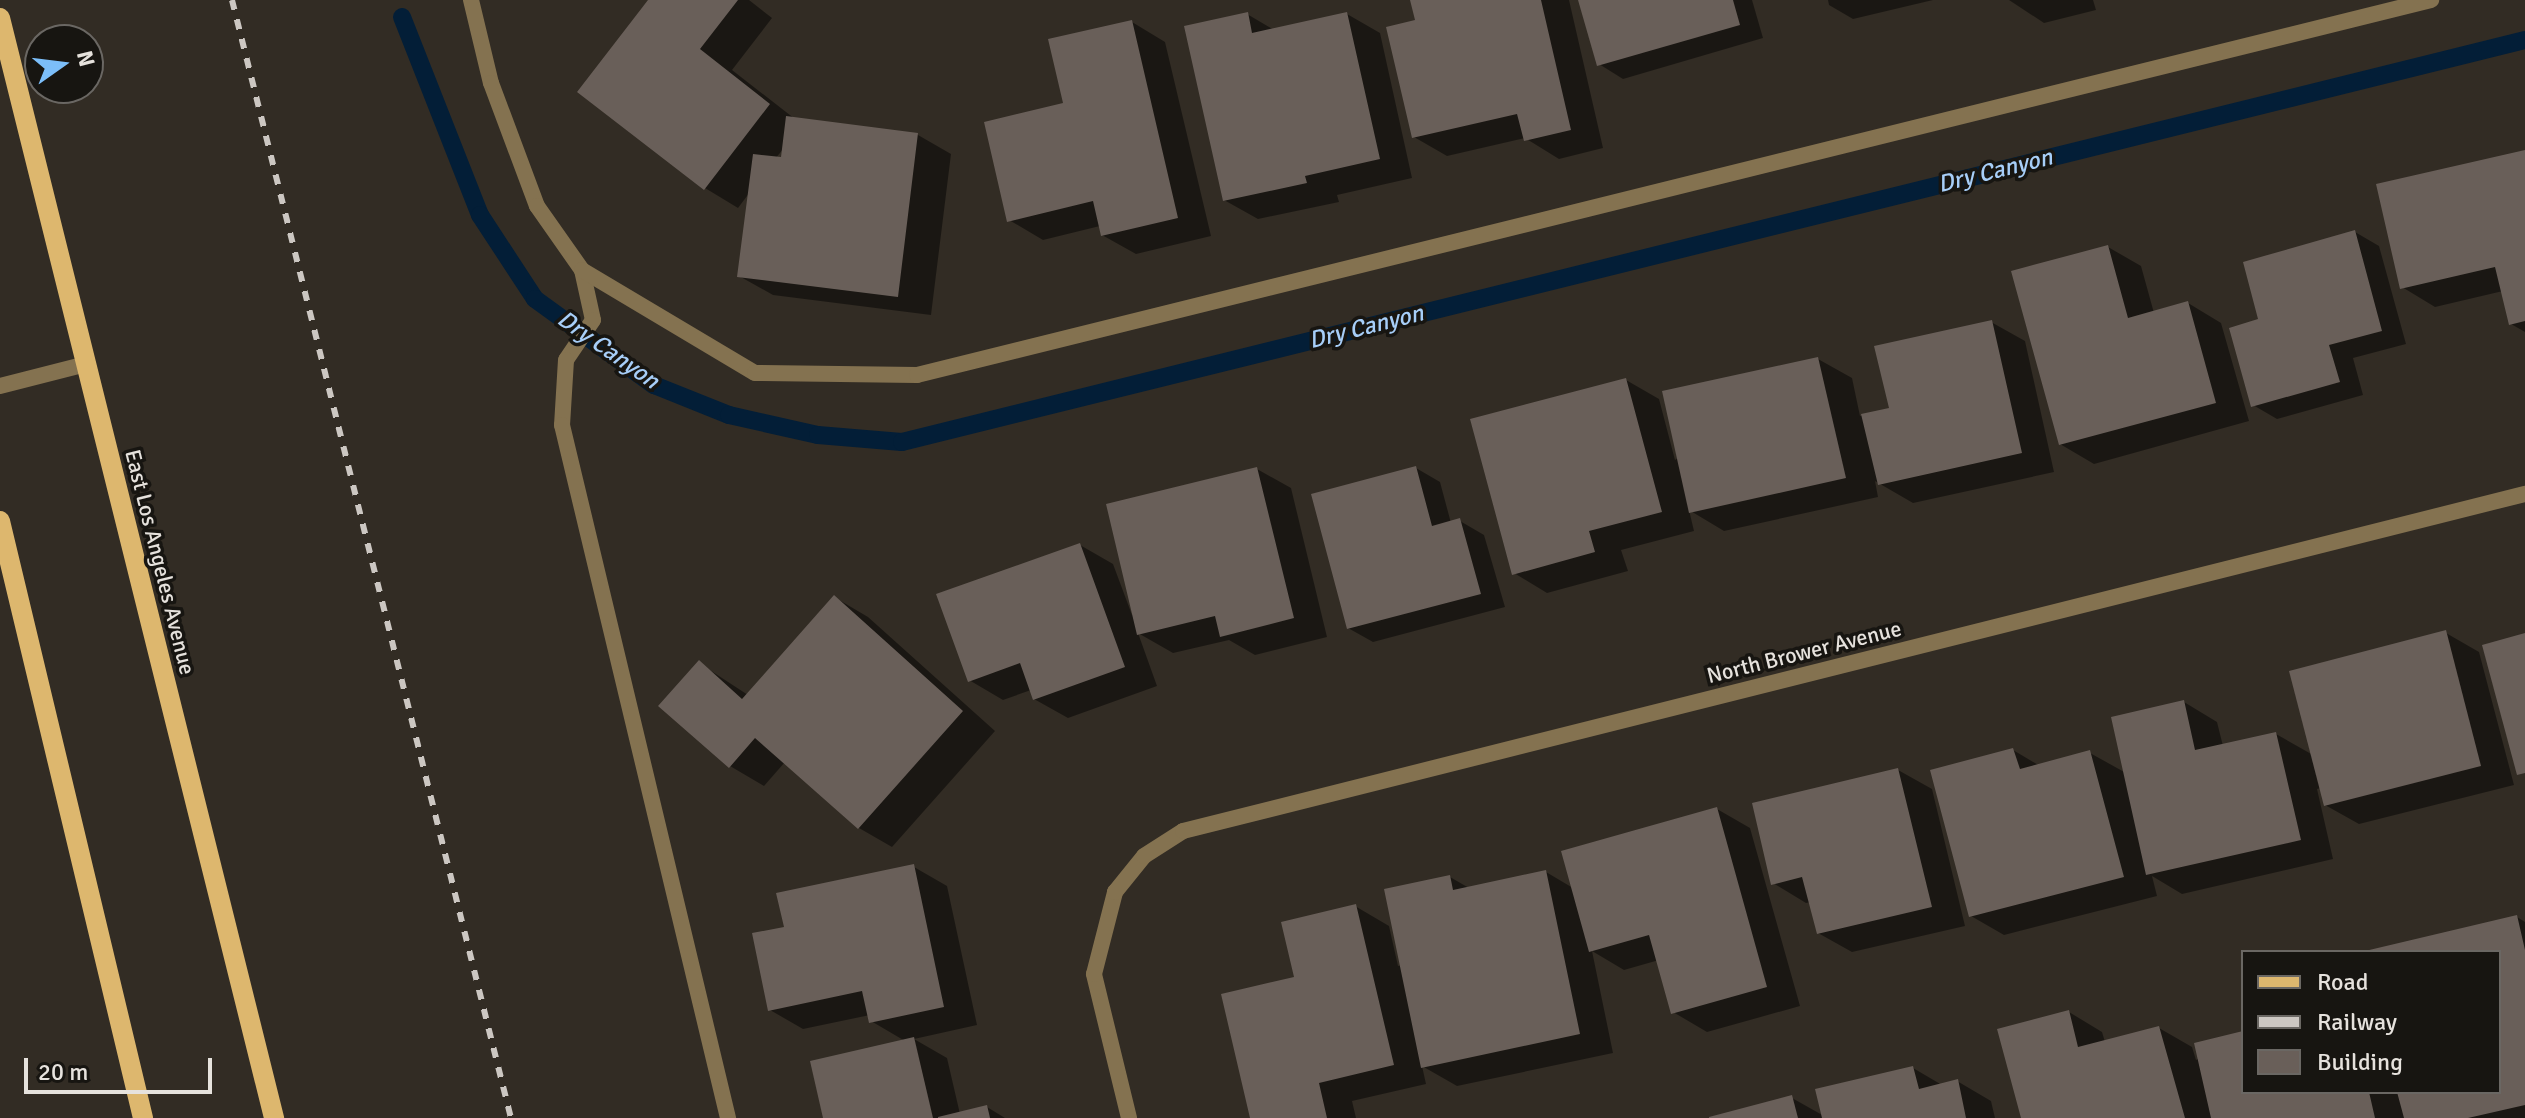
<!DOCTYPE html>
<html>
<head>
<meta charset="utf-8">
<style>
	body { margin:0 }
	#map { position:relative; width:2525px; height:1118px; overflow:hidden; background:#322c24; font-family:Signika,sans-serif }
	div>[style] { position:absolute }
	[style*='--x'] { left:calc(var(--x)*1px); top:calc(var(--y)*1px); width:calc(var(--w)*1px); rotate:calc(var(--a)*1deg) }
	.shadow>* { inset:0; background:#0007 }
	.stream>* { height:18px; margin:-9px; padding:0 9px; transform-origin:9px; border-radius:9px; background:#031e37 }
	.building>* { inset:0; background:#695f59 }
	.service>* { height:16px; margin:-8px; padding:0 8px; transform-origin:8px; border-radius:8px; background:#847250 }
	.minor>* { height:16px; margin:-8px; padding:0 8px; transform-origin:8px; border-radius:8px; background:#847250 }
	.primary>* { height:20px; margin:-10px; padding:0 10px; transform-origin:10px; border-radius:10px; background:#ddb76e }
	.rail>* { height:6px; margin-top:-3px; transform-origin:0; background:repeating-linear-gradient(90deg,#ccc7c2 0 10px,transparent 0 20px) }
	span { translate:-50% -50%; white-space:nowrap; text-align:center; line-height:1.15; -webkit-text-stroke:7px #171511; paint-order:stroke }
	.street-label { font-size:22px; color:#e6e2dd }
	.water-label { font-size:24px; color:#a7cef8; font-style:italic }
	.legend { position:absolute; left:2241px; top:950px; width:260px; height:144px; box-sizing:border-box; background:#171511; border:2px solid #6a6763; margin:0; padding:10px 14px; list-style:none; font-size:24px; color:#e6e2dd }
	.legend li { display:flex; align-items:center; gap:16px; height:40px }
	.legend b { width:40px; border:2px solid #6a6763 }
	.north { position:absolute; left:24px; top:24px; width:80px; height:80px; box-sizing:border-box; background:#171511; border:2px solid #6a6763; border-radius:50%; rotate:76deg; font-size:22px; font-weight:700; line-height:32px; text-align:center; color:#e6e2dd }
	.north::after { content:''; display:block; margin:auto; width:28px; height:36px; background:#7cbef9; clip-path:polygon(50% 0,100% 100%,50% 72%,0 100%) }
	.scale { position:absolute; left:24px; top:1058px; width:188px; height:36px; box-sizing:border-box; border:4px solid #e6e2dd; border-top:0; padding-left:10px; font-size:24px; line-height:28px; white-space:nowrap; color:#e6e2dd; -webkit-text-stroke:6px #171511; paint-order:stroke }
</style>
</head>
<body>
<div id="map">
	<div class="shadow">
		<i style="clip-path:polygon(evenodd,651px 0,749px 0,772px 18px,732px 70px,795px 119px,918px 135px,951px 154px,931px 315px,773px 295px,739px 276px,750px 192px,738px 208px,705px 188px,651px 0,784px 148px,783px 159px,775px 159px,784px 148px)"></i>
		<i style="clip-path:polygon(1412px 0,1569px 0,1603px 148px,1559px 159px,1525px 138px,1447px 156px,1414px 137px,1417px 21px)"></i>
		<i style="clip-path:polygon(1580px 0,1752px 0,1763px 38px,1623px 79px,1599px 64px)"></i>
		<i style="clip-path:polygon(1828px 0,1933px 0,1853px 19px,1829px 5px)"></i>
		<i style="clip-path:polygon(2009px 0,2093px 0,2096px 10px,2044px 23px)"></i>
		<i style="clip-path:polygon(1247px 14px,1274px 30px,1347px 14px,1380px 33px,1412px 178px,1337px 195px,1339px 202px,1258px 219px,1224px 200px)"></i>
		<i style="clip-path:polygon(1132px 22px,1165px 42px,1211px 236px,1136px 254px,1102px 235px,1100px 226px,1043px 240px,1009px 220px)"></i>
		<i style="clip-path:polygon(2525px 152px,2525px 332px,2511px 324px,2503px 291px,2435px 307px,2402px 287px)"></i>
		<i style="clip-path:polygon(2355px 232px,2379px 246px,2406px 344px,2353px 358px,2363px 395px,2277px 419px,2253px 405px,2261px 321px)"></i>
		<i style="clip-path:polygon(2108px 247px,2141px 266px,2154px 313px,2188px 303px,2221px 323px,2249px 421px,2094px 464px,2060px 444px)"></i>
		<i style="clip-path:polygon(1991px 322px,2025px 341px,2054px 472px,1913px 503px,1875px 481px,1878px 497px,1724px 531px,1689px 510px,1694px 531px,1621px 550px,1628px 571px,1547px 593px,1514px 573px,1626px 380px,1659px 399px,1675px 460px,1818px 359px,1852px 378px,1860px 416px,1891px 410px)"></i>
		<i style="clip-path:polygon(1416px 468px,1440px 482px,1451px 523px,1460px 521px,1484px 535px,1505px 607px,1373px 642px,1348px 628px)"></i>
		<i style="clip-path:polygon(1257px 469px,1291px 488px,1327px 637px,1255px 655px,1229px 640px,1173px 653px,1138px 633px,1157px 686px,1068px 718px,1034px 699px,1031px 690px,1003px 700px,969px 680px,1080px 545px,1113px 564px,1132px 615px,1135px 614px)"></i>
		<i style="clip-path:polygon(834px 597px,868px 617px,995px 731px,892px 847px,859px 828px,785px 762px,764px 786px,730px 766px,699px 663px,748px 695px)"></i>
		<i style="clip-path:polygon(2446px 633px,2479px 652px,2514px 785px,2359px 824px,2325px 805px,2321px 788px,2317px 789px,2333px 859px,2182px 894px,2152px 876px,2157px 896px,2004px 935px,1971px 916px,2013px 750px,2040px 766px,2090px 753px,2126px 773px,2184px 702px,2217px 722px,2223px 746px,2276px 734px,2313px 755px)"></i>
		<i style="clip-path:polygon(1898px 770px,1932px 789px,1965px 926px,1852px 952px,1818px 933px,1811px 902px,1806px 903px,1773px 883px)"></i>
		<i style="clip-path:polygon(1717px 809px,1750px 828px,1800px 1006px,1707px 1032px,1673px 1012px,1659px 960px,1624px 970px,1592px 951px,1613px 1053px,1457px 1086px,1422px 1066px,1426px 1084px,1352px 1101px,1356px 1118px,1252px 1118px,1296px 978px,1355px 906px,1389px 926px,1398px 966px,1402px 965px,1450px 877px,1469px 888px,1546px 872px,1573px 888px)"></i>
		<i style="clip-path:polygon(914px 867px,947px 886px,977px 1025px,914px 1039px,947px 1058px,960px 1114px,987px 1107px,1005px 1118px,825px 1118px,905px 1041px,871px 1021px,870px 1015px,803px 1029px,770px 1010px,786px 928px)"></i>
		<i style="clip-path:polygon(2517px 917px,2525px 922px,2525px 1118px,2023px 1118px,2069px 1012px,2102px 1032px,2105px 1042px,2159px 1028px,2192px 1047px,2196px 1060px,2243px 1034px,2243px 1092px,2499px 1092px,2499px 952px,2369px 952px)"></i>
		<i style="clip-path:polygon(1913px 1068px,1942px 1085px,1957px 1081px,1991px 1101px,1995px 1118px,1713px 1118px,1792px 1098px,1824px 1116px)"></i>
	</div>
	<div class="stream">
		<i style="--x:402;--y:17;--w:213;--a:68.5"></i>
		<i style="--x:480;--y:215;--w:100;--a:56.8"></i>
		<i style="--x:535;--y:299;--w:147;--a:35.9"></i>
		<i style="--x:654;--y:385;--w:81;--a:21.8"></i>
		<i style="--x:729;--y:415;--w:91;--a:12.7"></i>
		<i style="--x:818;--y:435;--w:84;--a:4.8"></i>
		<i style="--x:902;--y:442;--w:1672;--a:-13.91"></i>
	</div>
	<div class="building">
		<i style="clip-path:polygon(648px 0,738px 0,700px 49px,770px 104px,704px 190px,577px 92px)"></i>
		<i style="clip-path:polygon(1410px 0,1541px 0,1571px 130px,1524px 141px,1517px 114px,1412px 138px,1386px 27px,1415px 20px)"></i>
		<i style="clip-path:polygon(1578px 0,1733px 0,1740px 25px,1597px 66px)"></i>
		<i style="clip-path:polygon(1248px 12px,1252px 33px,1347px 12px,1380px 159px,1305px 176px,1307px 183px,1223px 201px,1184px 26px)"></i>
		<i style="clip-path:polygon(1132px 20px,1178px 218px,1101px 236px,1093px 201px,1007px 222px,984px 122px,1063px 103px,1048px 39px)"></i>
		<i style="clip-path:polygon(786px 116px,918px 133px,898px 297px,737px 277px,753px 154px,781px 157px)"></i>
		<i style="clip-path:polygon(2525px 150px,2525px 321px,2509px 325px,2495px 267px,2400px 289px,2376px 184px)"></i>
		<i style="clip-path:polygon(2355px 230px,2382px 331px,2329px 345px,2340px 382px,2251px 407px,2229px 328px,2258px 319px,2243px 262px)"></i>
		<i style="clip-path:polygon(2108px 245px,2128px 318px,2188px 301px,2216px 403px,2059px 445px,2011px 271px)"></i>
		<i style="clip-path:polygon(1992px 320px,2022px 453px,1878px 485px,1861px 414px,1889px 408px,1874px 346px)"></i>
		<i style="clip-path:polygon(1818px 357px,1846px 478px,1689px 513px,1662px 391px)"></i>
		<i style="clip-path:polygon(1626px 378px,1662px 512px,1589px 531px,1595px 552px,1512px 575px,1470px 419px)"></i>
		<i style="clip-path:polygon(1416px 466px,1432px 526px,1460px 518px,1481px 594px,1347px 629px,1311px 494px)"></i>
		<i style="clip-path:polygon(1257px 467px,1294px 618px,1220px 637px,1215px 616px,1137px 635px,1106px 504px)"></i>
		<i style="clip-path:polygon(1080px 543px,1125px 667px,1033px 700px,1020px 663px,968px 682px,936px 594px)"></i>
		<i style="clip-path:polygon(834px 595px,963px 711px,858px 829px,755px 738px,729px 768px,658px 706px,699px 660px,742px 699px)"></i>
		<i style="clip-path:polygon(2446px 630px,2481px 766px,2324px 806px,2289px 671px)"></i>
		<i style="clip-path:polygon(2525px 633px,2525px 773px,2517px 775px,2482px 645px)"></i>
		<i style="clip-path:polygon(2184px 700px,2195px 750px,2276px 732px,2301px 840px,2146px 875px,2111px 717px)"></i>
		<i style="clip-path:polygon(2013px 748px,2020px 769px,2090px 750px,2124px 877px,1969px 917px,1930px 770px)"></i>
		<i style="clip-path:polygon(1898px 768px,1932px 907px,1817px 934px,1802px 877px,1771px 885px,1752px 803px)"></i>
		<i style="clip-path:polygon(1717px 807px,1767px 987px,1671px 1014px,1649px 935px,1589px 952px,1561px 851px)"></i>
		<i style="clip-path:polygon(914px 864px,944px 1007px,869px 1023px,862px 991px,768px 1011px,752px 933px,784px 927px,776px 893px)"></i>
		<i style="clip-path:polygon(1546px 870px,1580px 1034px,1421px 1068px,1384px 889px,1450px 875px,1453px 890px)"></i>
		<i style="clip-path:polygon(1356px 904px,1394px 1065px,1319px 1083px,1327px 1118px,1250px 1118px,1221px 994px,1294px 977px,1281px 922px)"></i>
		<i style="clip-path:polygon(2517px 915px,2525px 950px,2525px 1105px,2468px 1118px,2404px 1118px,2397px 1092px,2499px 1092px,2499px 952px,2365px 951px)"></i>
		<i style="clip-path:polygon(2069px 1010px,2078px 1047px,2159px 1026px,2185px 1118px,2021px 1118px,1997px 1029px)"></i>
		<i style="clip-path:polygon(2243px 1031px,2243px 1092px,2369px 1092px,2375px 1118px,2211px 1118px,2194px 1043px)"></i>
		<i style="clip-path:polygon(914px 1037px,933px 1118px,823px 1118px,810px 1061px)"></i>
		<i style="clip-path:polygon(1913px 1066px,1919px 1089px,1958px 1079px,1966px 1118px,1822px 1118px,1815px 1089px)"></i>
		<i style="clip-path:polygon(1792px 1095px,1798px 1118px,1709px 1118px,1709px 1117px)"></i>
		<i style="clip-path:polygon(987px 1105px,990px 1118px,938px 1118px,938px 1117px)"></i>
	</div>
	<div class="service">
		<i style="--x:471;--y:0;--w:85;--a:76.5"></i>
		<i style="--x:491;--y:83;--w:131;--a:69.5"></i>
		<i style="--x:537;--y:206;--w:78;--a:54.9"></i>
		<i style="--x:582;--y:270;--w:51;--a:77.6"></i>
		<i style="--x:593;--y:320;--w:48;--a:124"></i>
		<i style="--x:566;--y:360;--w:65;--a:93.5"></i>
		<i style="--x:562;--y:425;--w:713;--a:76.53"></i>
		<i style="--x:582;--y:270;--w:201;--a:30.8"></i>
		<i style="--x:755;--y:373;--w:162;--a:0.7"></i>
		<i style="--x:917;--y:375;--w:1560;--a:-13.91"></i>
	</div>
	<div class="minor">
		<i style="--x:0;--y:386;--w:89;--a:-14.3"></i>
		<i style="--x:1129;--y:1118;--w:148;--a:-103.7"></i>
		<i style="--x:1094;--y:974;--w:85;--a:-75.6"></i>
		<i style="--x:1115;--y:892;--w:46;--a:-51.1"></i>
		<i style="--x:1144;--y:856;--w:46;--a:-32.7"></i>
		<i style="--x:1183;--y:831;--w:1384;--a:-14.1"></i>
	</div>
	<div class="primary">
		<i style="--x:0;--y:18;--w:1134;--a:76.01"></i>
		<i style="--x:0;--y:521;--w:614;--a:76.53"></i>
	</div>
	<div class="rail">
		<i style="--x:232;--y:0;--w:1152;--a:75.99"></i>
	</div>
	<div class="street-label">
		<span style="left:160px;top:562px;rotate:76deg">East Los Angeles Avenue</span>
		<span style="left:1804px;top:652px;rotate:-14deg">North Brower Avenue</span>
	</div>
	<div class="water-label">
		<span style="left:1995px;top:171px;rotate:-14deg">Dry Canyon</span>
		<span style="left:1366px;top:327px;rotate:-14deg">Dry Canyon</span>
		<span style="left:608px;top:350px;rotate:35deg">Dry Canyon</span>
	</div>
	<ul class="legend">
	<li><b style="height:10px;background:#ddb76e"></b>Road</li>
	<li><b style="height:10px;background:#ccc7c2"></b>Railway</li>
	<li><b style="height:22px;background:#695f59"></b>Building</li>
	</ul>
	<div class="north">N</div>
	<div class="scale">20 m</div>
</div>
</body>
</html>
